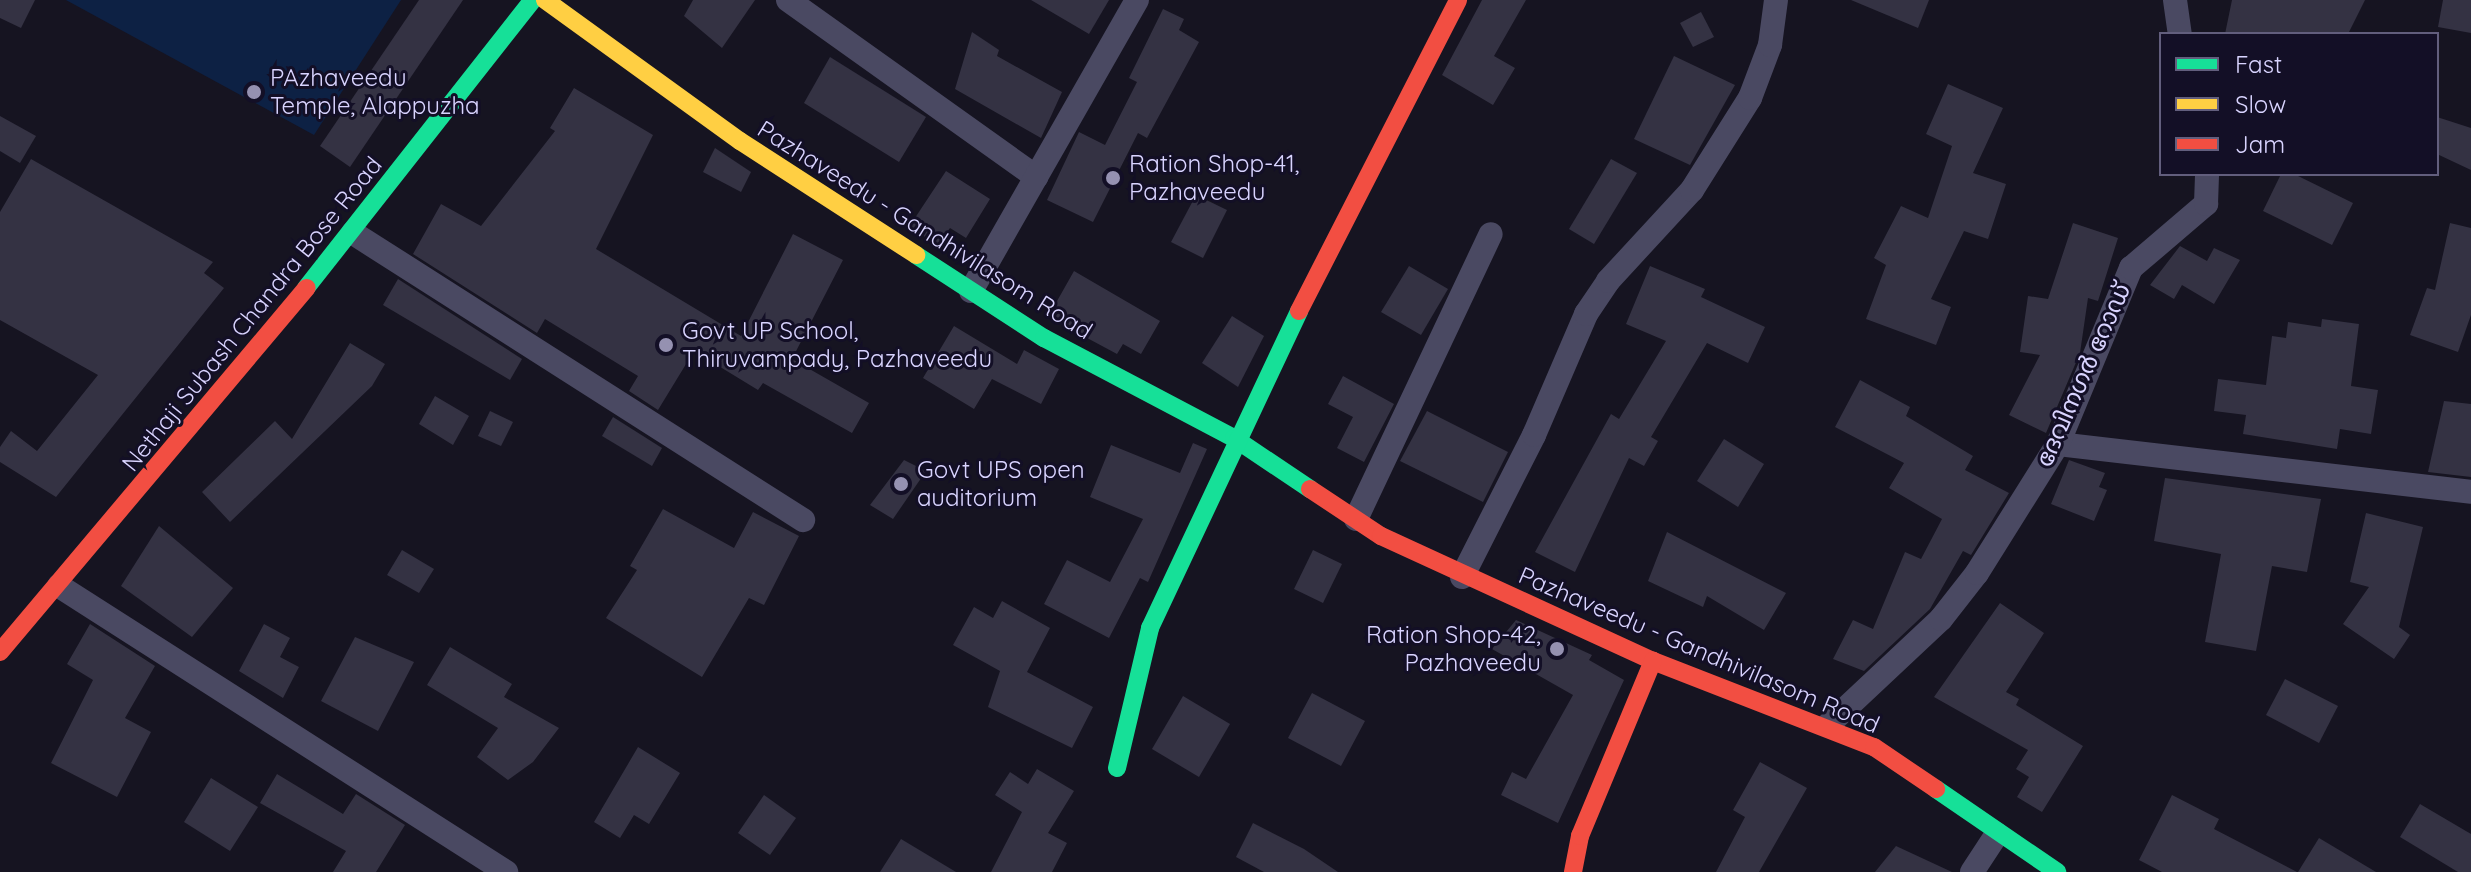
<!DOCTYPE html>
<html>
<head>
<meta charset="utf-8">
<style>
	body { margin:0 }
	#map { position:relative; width:2471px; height:872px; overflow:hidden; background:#161421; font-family:Quicksand,"Noto Sans Malayalam",sans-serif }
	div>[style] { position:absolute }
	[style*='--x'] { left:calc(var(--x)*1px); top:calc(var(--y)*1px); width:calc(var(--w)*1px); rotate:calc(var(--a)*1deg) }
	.water>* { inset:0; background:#0d2144 }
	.building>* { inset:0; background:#343243 }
	.street>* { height:24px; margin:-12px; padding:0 12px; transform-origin:12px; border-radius:12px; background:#4a4962 }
	.fast>* { height:18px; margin:-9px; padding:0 9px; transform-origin:9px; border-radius:9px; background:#16e098 }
	.slow>* { height:18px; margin:-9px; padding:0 9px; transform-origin:9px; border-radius:9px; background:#ffcf43 }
	.jam>* { height:18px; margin:-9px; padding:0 9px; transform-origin:9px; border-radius:9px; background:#f24e42 }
	.dots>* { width:22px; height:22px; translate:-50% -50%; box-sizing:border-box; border:4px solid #130f26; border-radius:50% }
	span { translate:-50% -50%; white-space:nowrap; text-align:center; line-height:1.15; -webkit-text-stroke:6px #130f26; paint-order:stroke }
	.poi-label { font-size:24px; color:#d9d4ff }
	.left { translate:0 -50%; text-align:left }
	.right { translate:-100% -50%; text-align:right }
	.street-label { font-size:24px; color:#d9d4ff }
	.legend { position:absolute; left:2159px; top:32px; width:280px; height:144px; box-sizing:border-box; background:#130f26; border:2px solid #625e7d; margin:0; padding:10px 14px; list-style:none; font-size:24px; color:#d9d4ff }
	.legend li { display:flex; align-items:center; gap:16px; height:40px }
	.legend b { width:40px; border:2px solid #625e7d }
</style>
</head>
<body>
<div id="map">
	<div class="water">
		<i style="clip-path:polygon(66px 0,401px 0,314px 135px)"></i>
	</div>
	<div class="building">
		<i style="clip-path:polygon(0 0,35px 0,21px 28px,0 18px)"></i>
		<i style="clip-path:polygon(419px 0,463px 0,350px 167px,320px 146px)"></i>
		<i style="clip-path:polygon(693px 0,755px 0,722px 48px,684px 16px)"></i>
		<i style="clip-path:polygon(1031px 0,1109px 0,1089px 34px)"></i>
		<i style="clip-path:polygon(1482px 0,1526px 0,1494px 56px,1515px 68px,1493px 105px,1442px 75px)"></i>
		<i style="clip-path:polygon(1851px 0,1929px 0,1918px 28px)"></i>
		<i style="clip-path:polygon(2232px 0,2365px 0,2348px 34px,2225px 34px)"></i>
		<i style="clip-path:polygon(2443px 0,2471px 0,2471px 33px,2438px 27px)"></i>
		<i style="clip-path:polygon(1163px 9px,1184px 19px,1179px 30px,1199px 42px,1147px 138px,1138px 133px,1093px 222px,1047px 200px,1079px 132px,1105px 145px,1137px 82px,1129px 78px)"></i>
		<i style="clip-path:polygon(1701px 12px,1714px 37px,1693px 47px,1680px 23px)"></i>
		<i style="clip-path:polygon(972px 32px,999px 50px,997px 56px,1062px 92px,1041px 138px,955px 89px)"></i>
		<i style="clip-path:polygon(1674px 56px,1735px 85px,1690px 165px,1634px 139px)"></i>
		<i style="clip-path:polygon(830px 57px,926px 117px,899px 162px,804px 103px)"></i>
		<i style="clip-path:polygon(1948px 84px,2003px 108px,1973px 173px,2006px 184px,1988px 239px,1964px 231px,1931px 299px,1951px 307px,1936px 345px,1866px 319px,1886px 265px,1874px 258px,1901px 206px,1928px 218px,1952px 146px,1926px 134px)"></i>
		<i style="clip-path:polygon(574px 88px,653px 135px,596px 249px,741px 336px,793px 234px,843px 260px,792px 359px,869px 403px,852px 433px,763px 383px,758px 390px,694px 351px,658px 410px,629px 391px,638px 376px,545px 319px,537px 333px,413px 254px,441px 204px,481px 226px,555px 131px,550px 128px)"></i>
		<i style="clip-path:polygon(0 116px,36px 136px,20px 163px,0 151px)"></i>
		<i style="clip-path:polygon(2437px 117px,2471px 128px,2471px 170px,2437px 154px)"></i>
		<i style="clip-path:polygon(715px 148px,751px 172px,741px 192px,703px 172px)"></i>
		<i style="clip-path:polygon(31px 159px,213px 262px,204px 273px,224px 288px,56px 497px,0 462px,0 447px,11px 431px,37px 451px,98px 375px,0 320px,0 212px)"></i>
		<i style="clip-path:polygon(1611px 159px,1637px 173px,1594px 244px,1569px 229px)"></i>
		<i style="clip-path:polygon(946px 171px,990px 199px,966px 238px,950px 228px,938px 245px,909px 227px)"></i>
		<i style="clip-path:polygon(2281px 174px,2294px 174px,2353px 203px,2332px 245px,2263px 211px)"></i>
		<i style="clip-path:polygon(1196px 195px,1227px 210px,1203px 258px,1171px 242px)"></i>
		<i style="clip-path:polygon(2073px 223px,2118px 238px,2098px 301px,2088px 298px,2080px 353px,2046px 433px,2009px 415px,2040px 355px,2020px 352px,2028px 296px,2048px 299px)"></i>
		<i style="clip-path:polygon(2450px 223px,2471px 228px,2471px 315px,2458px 352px,2410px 335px,2427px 288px,2435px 290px)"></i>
		<i style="clip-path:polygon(2180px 246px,2207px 261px,2214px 248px,2240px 260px,2214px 304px,2182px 285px,2174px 299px,2150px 285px)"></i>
		<i style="clip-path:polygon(1409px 266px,1448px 289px,1421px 335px,1381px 312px)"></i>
		<i style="clip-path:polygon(1650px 266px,1705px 289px,1701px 297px,1765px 327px,1748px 363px,1707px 343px,1651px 437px,1658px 441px,1644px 466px,1629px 458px,1575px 572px,1535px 552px,1611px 414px,1619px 419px,1666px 341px,1626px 324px)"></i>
		<i style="clip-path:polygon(1074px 271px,1160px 321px,1141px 354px,1123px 344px,1117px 354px,1048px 317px)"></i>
		<i style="clip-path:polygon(398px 279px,522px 359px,510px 380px,383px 305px)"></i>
		<i style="clip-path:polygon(1232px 316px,1264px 336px,1238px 387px,1202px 363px)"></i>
		<i style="clip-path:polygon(2322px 319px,2359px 324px,2351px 386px,2378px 390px,2371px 434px,2340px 429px,2337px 449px,2243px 434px,2246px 415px,2214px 411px,2218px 379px,2266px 385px,2272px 336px,2286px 338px,2288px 322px,2321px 327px)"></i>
		<i style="clip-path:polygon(954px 326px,1017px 364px,1024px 350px,1059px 369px,1041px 404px,992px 379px,974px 409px,923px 378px)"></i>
		<i style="clip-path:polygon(350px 343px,385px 364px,372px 386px,230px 522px,202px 492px,275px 421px,292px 439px)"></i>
		<i style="clip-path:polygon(1343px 376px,1394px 404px,1364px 462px,1337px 448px,1353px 417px,1328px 404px)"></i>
		<i style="clip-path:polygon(1860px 380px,1910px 407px,1906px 416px,1973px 456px,1965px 470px,2009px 493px,1971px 555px,1963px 551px,1930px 609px,1864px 671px,1833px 659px,1853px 620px,1873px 629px,1905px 552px,1921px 559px,1942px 519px,1889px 488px,1904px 463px,1835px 427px)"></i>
		<i style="clip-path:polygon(435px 396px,469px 416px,453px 445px,419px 424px)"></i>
		<i style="clip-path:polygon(2444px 401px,2471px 404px,2471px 477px,2428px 472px)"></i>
		<i style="clip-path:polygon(490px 411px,513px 422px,501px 446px,478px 436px)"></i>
		<i style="clip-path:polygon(1427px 411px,1508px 452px,1483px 502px,1400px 461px)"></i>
		<i style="clip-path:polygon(613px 417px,662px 448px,652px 466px,602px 436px)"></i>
		<i style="clip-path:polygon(1724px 439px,1764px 464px,1738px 507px,1697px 481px)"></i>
		<i style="clip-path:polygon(1193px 443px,1207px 449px,1148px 582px,1140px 578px,1109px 638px,1044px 604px,1067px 560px,1110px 582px,1143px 519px,1090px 497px,1111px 445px,1180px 473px)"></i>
		<i style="clip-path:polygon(904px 460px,926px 471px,893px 519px,870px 505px)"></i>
		<i style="clip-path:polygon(2069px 460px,2105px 473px,2099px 487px,2107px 490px,2094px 521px,2051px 504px)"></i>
		<i style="clip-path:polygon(2165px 478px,2321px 499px,2307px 572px,2272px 566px,2256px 651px,2205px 642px,2221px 554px,2154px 541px)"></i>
		<i style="clip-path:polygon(663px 509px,734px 548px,753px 512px,799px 536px,764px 605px,749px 598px,702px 677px,606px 618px,637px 570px,630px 566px)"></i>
		<i style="clip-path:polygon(2366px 513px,2423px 527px,2399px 627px,2410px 635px,2394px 659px,2343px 624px,2369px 587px,2350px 582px)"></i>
		<i style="clip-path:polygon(159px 526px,233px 588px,192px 637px,121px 586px)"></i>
		<i style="clip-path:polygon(1667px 532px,1786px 593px,1764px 630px,1707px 596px,1703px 607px,1648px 581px)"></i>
		<i style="clip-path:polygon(402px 550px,434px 569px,419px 593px,387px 575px)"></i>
		<i style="clip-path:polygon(1313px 550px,1342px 564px,1323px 603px,1294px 589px)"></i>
		<i style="clip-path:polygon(1002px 601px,1050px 628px,1027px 672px,1093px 707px,1072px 748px,988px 707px,1000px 671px,953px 645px,974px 607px,993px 618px)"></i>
		<i style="clip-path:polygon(2000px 603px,2044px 633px,2006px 692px,2019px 699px,2016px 705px,2083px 746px,2042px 812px,2017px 797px,2029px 777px,2016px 769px,2028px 750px,1934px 697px)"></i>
		<i style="clip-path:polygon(1516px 620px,1592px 655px,1589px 660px,1624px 680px,1558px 823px,1501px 795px,1512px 772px,1526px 779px,1573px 695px,1492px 649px)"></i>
		<i style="clip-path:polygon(90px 624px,155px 666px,125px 718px,151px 732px,117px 797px,51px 763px,93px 680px,67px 664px)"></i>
		<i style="clip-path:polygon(264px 624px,290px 638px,280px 657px,299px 667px,283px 698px,239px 671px)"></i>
		<i style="clip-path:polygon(355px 637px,414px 662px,378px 731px,321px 701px)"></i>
		<i style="clip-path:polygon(450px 647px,512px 684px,504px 697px,559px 728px,533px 762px,508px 780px,477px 757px,498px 728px,427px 685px)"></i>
		<i style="clip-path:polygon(2285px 679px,2338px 706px,2319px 743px,2266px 715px)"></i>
		<i style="clip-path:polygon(1312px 693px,1365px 721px,1341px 766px,1288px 738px)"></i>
		<i style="clip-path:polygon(1183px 696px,1230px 724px,1199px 777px,1152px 749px)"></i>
		<i style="clip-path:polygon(638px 747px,680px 773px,649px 824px,634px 815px,620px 838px,594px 822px)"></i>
		<i style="clip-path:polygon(1760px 762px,1807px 788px,1759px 872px,1716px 872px,1745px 817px,1733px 810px)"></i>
		<i style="clip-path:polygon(1037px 769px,1074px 791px,1048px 833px,1067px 843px,1052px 872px,991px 872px,1022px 812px,995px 795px,1010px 772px,1028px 784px)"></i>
		<i style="clip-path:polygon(277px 774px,343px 814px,356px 794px,405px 825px,376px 872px,333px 872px,346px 851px,260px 803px)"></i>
		<i style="clip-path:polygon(211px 778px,258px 807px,230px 851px,184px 822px)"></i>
		<i style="clip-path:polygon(764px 795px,796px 818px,770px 855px,738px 833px)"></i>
		<i style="clip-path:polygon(2172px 795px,2219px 819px,2214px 829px,2297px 872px,2162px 872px,2139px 860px)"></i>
		<i style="clip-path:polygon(2420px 804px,2471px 834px,2471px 872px,2458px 872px,2400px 837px)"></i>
		<i style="clip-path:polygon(1253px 823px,1304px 849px,1338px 872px,1264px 872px,1236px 857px)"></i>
		<i style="clip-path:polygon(2319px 838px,2376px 872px,2298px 872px)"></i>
		<i style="clip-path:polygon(901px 839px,956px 872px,880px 872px)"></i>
		<i style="clip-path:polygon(1896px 846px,1952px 872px,1875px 872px)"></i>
	</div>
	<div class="street">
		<i style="--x:788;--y:0;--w:305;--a:35.5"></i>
		<i style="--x:2175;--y:0;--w:34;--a:82"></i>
		<i style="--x:353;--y:233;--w:534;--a:32.53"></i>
		<i style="--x:971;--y:291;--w:335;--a:-60.3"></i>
		<i style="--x:2058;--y:444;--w:416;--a:6.6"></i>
		<i style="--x:1356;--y:519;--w:315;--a:-64.7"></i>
		<i style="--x:1462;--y:577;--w:159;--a:-63.1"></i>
		<i style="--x:1534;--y:435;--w:132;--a:-66.7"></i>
		<i style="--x:1586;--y:314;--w:40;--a:-56"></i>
		<i style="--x:1608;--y:281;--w:124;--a:-47.3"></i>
		<i style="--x:1692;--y:190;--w:109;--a:-57.8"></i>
		<i style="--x:1750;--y:98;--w:57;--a:-69.3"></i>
		<i style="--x:1770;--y:45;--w:45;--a:-82.4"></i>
		<i style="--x:59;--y:586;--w:531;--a:32.61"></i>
		<i style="--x:1828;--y:725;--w:155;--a:-43.2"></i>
		<i style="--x:1941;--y:619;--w:58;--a:-52"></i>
		<i style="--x:1977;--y:573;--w:152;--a:-57.9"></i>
		<i style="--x:2058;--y:444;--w:191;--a:-67.5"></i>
		<i style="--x:2131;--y:268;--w:99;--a:-40.5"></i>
		<i style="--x:2206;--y:204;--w:30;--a:-88"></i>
		<i style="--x:1972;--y:872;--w:45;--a:-56.7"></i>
	</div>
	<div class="fast">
		<i style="--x:916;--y:255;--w:153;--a:33"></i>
		<i style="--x:1044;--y:338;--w:215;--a:27.8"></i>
		<i style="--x:1234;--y:438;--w:92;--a:33.9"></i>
		<i style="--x:306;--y:288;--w:367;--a:-51.8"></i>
		<i style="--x:1117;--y:768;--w:144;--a:-76.7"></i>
		<i style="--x:1150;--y:628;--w:350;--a:-64.8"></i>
		<i style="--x:1936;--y:789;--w:147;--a:34.4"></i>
	</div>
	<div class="slow">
		<i style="--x:545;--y:0;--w:241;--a:35.9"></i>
		<i style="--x:740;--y:141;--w:210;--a:32.9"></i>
	</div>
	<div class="jam">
		<i style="--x:1299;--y:311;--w:349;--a:-62.9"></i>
		<i style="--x:1310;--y:489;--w:85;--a:33.5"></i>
		<i style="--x:1381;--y:536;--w:299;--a:24.7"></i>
		<i style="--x:1653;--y:661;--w:237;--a:21.3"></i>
		<i style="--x:1874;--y:747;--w:75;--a:34.1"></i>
		<i style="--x:0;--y:652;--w:476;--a:-49.9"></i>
		<i style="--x:1573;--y:872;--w:37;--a:-79"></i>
		<i style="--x:1580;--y:836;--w:190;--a:-67.4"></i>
	</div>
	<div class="dots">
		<i style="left:254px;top:92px;background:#9591b1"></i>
		<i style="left:1113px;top:178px;background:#9591b1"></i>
		<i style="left:666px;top:345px;background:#9591b1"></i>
		<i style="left:901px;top:484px;background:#9591b1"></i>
		<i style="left:1557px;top:649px;background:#9591b1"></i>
	</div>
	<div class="poi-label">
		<span class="left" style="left:270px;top:92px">PAzhaveedu<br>Temple, Alappuzha</span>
		<span class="left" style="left:1129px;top:178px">Ration Shop-41,<br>Pazhaveedu</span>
		<span class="left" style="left:682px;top:345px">Govt UP School,<br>Thiruvampady, Pazhaveedu</span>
		<span class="left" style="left:917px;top:484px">Govt UPS open<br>auditorium</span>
		<span class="right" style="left:1541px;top:649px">Ration Shop-42,<br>Pazhaveedu</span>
	</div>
	<div class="street-label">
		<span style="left:925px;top:230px;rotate:32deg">Pazhaveedu - Gandhivilasom Road</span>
		<span style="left:252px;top:314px;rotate:-51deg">Nethaji Subash Chandra Bose Road</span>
		<span style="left:2083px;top:375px;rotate:-66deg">ദേവിനഗർ റോഡ്</span>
		<span style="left:1699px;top:650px;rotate:23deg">Pazhaveedu - Gandhivilasom Road</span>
	</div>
	<ul class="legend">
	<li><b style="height:10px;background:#16e098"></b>Fast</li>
	<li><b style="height:10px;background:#ffcf43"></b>Slow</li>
	<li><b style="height:10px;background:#f24e42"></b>Jam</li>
	</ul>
</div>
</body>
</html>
